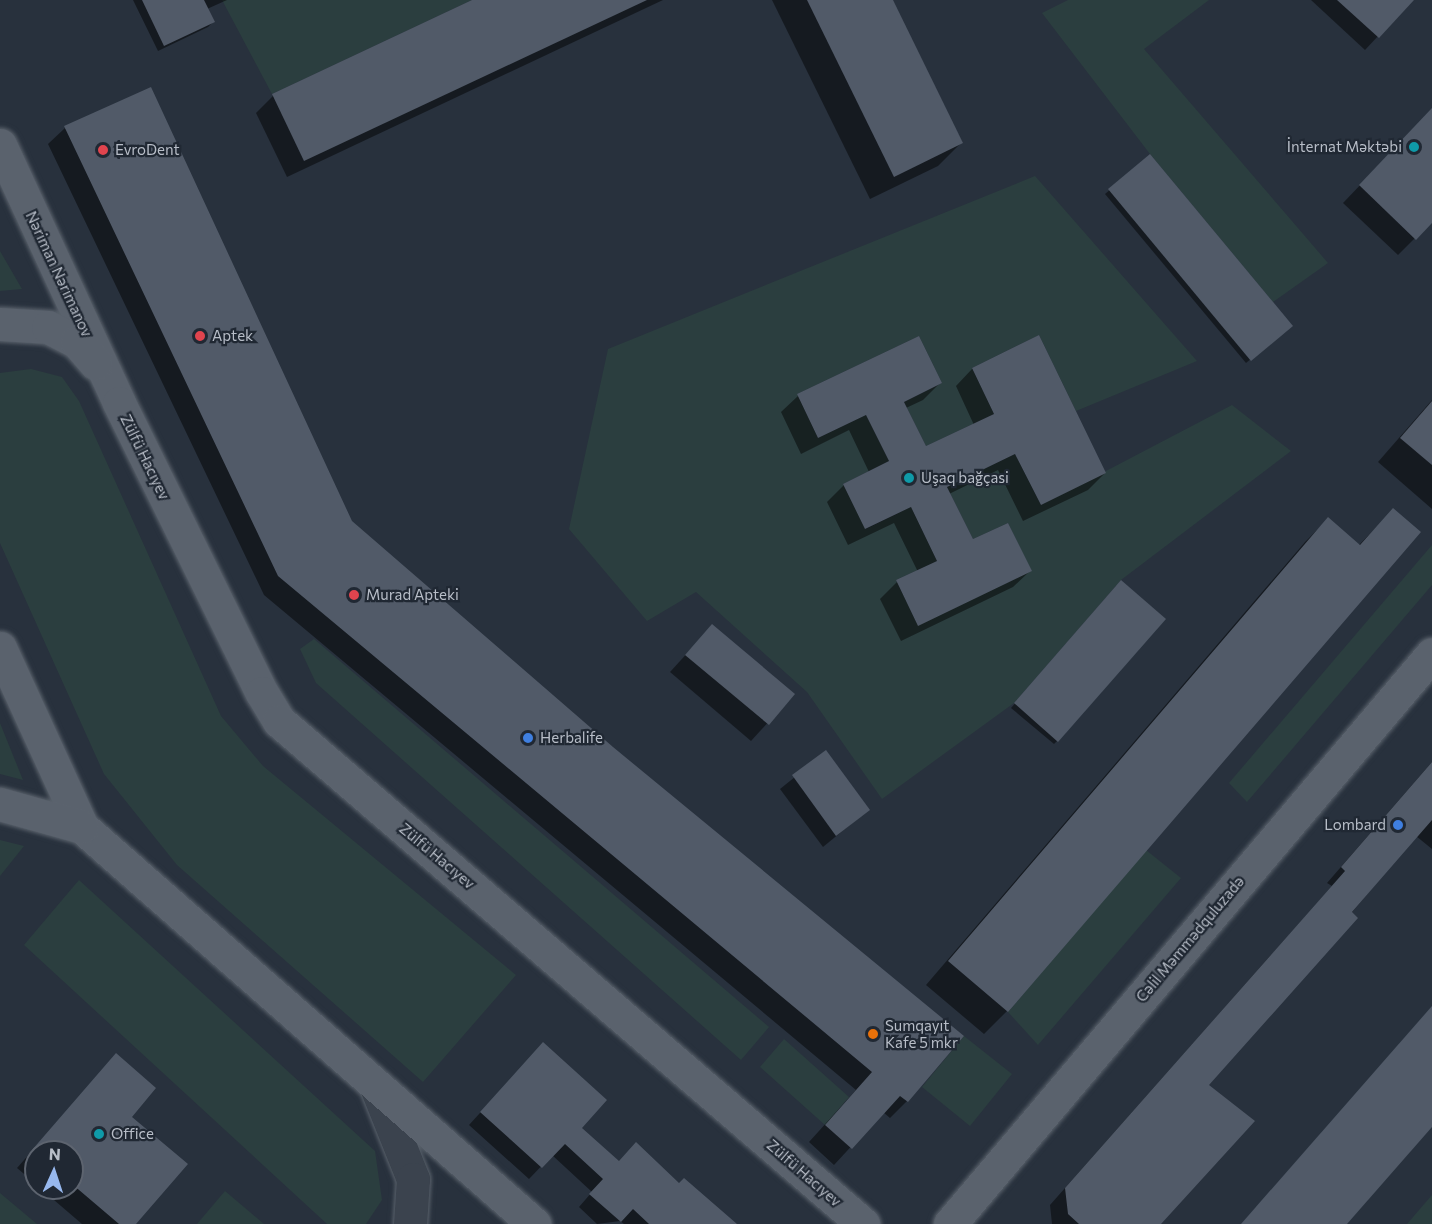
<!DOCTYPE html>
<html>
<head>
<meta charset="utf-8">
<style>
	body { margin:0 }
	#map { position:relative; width:1432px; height:1224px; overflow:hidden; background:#28313d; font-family:Commissioner,sans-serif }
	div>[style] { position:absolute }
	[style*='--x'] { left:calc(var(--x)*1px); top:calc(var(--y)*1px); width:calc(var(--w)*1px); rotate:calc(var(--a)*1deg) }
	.green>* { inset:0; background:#2b3e3f }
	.shadow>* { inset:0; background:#0007 }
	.building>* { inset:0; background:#515a68 }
	.roads { filter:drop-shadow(0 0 2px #59616b) drop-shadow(0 0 2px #59616b) }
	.minor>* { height:33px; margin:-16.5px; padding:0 16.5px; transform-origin:16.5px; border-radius:16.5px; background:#3b434e }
	.major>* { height:33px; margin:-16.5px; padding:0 16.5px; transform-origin:16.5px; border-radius:16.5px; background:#5a626d }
	.dots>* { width:16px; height:16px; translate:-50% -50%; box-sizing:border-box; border:3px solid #202833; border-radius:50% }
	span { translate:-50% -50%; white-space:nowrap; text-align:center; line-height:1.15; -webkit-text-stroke:4.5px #202833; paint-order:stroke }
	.poi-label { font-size:15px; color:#b8bec8 }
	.right { translate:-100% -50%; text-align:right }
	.left { translate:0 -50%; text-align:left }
	.street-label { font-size:15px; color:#b8bec8 }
	.north { position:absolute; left:24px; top:1140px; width:60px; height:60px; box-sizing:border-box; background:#202833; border:2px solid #5d646f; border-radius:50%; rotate:3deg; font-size:16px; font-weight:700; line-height:24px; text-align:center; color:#b8bec8 }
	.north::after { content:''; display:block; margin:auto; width:21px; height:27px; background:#97b8ee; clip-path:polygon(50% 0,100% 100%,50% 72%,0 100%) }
</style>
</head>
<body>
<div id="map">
	<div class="green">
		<i style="clip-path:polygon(222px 0,472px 0,272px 94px)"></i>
		<i style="clip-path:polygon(1068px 0,1209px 0,1144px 49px,1328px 263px,1273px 302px,1150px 154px,1042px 13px)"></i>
		<i style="clip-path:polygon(1035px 176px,1197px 361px,1076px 411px,1039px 335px,972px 368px,994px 414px,926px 446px,904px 402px,942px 383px,919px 336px,797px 394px,818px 438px,866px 415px,889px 461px,843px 484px,866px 529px,911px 507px,937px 561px,896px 580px,918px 625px,1031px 571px,1008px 523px,973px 539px,947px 487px,1015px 454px,1041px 505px,1232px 405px,1291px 451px,1121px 580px,1014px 703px,882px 799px,807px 692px,696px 592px,647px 621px,569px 529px,608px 349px)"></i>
		<i style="clip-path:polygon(0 251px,22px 289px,0 291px)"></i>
		<i style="clip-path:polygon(31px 369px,62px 377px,79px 401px,221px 716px,263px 766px,516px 975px,423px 1082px,177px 865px,104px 774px,0 543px,0 373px)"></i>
		<i style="clip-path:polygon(1432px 545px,1432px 585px,1247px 802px,1229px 783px)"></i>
		<i style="clip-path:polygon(314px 639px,769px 1027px,741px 1060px,316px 683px,300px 649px)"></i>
		<i style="clip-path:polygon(0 723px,23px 780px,0 774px)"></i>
		<i style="clip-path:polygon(0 840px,24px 846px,0 876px)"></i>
		<i style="clip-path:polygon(1146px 850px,1181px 878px,1038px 1045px,1008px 1012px)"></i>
		<i style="clip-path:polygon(79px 880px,375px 1151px,382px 1200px,366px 1224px,327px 1224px,24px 945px)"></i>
		<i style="clip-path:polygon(964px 1036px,1012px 1074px,970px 1126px,922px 1087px)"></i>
		<i style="clip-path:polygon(784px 1039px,849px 1097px,825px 1125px,760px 1067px)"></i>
		<i style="clip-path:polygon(225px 1191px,264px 1224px,197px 1224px)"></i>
		<i style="clip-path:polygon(0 1193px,37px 1224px,0 1224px)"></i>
		<i style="clip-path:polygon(1432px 1195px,1432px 1224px,1407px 1224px)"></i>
	</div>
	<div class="shadow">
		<i style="clip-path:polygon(133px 0,227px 0,207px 9px,213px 22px,208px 27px,158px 51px)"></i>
		<i style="clip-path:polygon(476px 0,663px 0,287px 177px,256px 113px,273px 96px)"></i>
		<i style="clip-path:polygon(772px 0,892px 0,962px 142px,938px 166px,870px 199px)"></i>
		<i style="clip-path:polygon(1311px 0,1412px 0,1365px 50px)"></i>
		<i style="clip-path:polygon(1432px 110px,1432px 221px,1398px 255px,1343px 203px)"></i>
		<i style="clip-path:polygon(65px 128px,351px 521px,612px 748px,962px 1036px,907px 1101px,890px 1118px,883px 1112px,834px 1165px,809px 1142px,856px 1090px,264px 595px,48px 144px)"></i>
		<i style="clip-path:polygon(1150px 156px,1287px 329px,1246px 363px,1105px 194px)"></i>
		<i style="clip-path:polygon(1038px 337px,1105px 473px,1088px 490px,1023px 521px,998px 470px,949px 494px,972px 541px,1030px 571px,1013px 587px,901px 641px,880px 599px,897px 582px,918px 572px,894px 523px,848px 545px,827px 502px,844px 485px,869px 472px,849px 430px,801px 454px,781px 412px,798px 396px,918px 338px,940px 383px,923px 400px,906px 408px,926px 448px,974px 425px,956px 386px,972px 369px)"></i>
		<i style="clip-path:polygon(1432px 400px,1432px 509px,1378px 462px)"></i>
		<i style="clip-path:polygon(1393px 510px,1419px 532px,1007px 1011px,984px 1034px,926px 985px,1305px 542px,1328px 519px,1359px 545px)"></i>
		<i style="clip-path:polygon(1117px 585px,1057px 741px,1054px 744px,1011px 708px)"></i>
		<i style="clip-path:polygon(712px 626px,793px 695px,751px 741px,670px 672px)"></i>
		<i style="clip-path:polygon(826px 752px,868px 810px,823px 847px,780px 789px)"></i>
		<i style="clip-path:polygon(1432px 762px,1432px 849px,1416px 836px,1207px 1085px,1159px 1224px,1052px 1224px,1050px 1205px,1332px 886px,1327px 883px)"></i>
		<i style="clip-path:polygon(116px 1055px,130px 1117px,134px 1224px,82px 1224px,40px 1188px,72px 1188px,72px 1152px,36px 1152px,36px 1184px,17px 1168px)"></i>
		<i style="clip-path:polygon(531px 1057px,580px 1128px,618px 1162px,679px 1184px,732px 1224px,624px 1224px,620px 1221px,597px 1224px,579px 1207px,592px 1192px,552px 1155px,529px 1179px,469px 1125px)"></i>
	</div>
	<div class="building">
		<i style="clip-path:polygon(142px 0,204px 0,215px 22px,164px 46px)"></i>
		<i style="clip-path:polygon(472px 0,647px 0,304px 161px,272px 94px)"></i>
		<i style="clip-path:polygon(807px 0,893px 0,963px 143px,894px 177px)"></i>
		<i style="clip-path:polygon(1337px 0,1414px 0,1379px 38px)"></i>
		<i style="clip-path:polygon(151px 87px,352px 521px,613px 747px,964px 1036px,908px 1102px,900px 1096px,852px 1149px,825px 1125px,872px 1072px,278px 576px,64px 126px)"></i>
		<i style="clip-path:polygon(1432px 108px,1432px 223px,1416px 240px,1359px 185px)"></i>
		<i style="clip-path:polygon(1150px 154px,1293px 326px,1251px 361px,1108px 189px)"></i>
		<i style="clip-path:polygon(1039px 335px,1106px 473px,1041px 505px,1015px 454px,947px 487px,973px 539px,1008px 523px,1032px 571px,918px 626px,896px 580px,937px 561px,911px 507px,865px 529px,843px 484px,889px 461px,866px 415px,818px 438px,797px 394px,919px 336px,942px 383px,904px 402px,926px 446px,994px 414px,972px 368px)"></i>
		<i style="clip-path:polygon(1432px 401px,1432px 465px,1400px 438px)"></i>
		<i style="clip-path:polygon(1393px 508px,1421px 532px,1008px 1012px,948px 961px,1328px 517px,1360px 545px)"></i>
		<i style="clip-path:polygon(1121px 580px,1166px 619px,1058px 742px,1014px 703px)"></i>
		<i style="clip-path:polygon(712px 624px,795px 694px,769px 725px,685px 655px)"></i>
		<i style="clip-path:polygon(826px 750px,870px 810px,836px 836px,792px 775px)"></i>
		<i style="clip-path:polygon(1432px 762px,1432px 820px,1352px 912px,1358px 918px,1209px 1085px,1255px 1121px,1161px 1224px,1079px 1224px,1068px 1214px,1065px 1188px,1345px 871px,1341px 867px)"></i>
		<i style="clip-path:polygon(1432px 1006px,1432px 1127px,1347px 1224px,1241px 1224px)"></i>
		<i style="clip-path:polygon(543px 1042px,607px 1100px,582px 1128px,619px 1161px,636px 1142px,679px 1183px,684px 1178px,737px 1224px,649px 1224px,633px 1209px,621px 1222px,589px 1194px,603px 1179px,565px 1144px,542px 1168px,480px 1112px)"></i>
		<i style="clip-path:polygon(116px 1053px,156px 1088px,132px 1117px,188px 1164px,136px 1224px,119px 1224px,72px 1184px,72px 1152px,32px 1150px)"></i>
	</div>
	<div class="roads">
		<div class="minor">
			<i style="--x:377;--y:1089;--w:97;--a:68.2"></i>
			<i style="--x:413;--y:1179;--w:45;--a:93.8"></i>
		</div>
		<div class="major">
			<i style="--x:0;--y:145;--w:284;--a:65.2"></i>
			<i style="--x:119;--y:403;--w:323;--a:63.8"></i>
			<i style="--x:262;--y:693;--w:33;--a:59"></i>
			<i style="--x:279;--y:721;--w:771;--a:40.74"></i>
			<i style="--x:0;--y:324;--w:48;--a:3.6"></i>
			<i style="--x:48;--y:327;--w:33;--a:27"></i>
			<i style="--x:77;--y:342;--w:28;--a:49"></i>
			<i style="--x:0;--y:648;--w:197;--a:65.4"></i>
			<i style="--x:82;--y:827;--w:602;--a:41.29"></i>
			<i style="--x:0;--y:804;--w:85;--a:15.7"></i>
			<i style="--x:950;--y:1224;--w:746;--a:-49.78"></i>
		</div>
	</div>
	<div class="dots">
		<i style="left:1414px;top:147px;background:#0f9aa8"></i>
		<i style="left:103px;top:150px;background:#e0444e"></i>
		<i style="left:200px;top:336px;background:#e0444e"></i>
		<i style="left:909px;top:478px;background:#0f9aa8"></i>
		<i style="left:354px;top:595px;background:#e0444e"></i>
		<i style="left:528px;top:738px;background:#3f7fe0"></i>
		<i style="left:1398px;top:825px;background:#3f7fe0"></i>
		<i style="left:873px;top:1034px;background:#e8710a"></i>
		<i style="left:99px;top:1134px;background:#0f9aa8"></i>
	</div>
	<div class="poi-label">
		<span class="right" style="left:1402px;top:147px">İnternat Məktəbi</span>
		<span class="left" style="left:115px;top:150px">EvroDent</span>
		<span class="left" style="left:212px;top:336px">Aptek</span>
		<span class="left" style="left:921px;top:478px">Uşaq bağçasi</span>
		<span class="left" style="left:366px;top:595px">Murad Apteki</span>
		<span class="left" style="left:540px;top:738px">Herbalife</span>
		<span class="right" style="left:1386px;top:825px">Lombard</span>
		<span class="left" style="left:885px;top:1034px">Sumqayıt<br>Kafe 5 mkr</span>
		<span class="left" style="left:111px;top:1134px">Office</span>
	</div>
	<div class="street-label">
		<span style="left:59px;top:274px;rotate:65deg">Nəriman Nərimanov</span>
		<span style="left:145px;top:457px;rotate:64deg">Zülfü Hacıyev</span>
		<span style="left:437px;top:856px;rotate:40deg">Zülfü Hacıyev</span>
		<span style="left:1190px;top:939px;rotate:-50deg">Cəlil Məmmədquluzadə</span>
		<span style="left:804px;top:1173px;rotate:41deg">Zülfü Hacıyev</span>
	</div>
	<div class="north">N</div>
</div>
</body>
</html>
